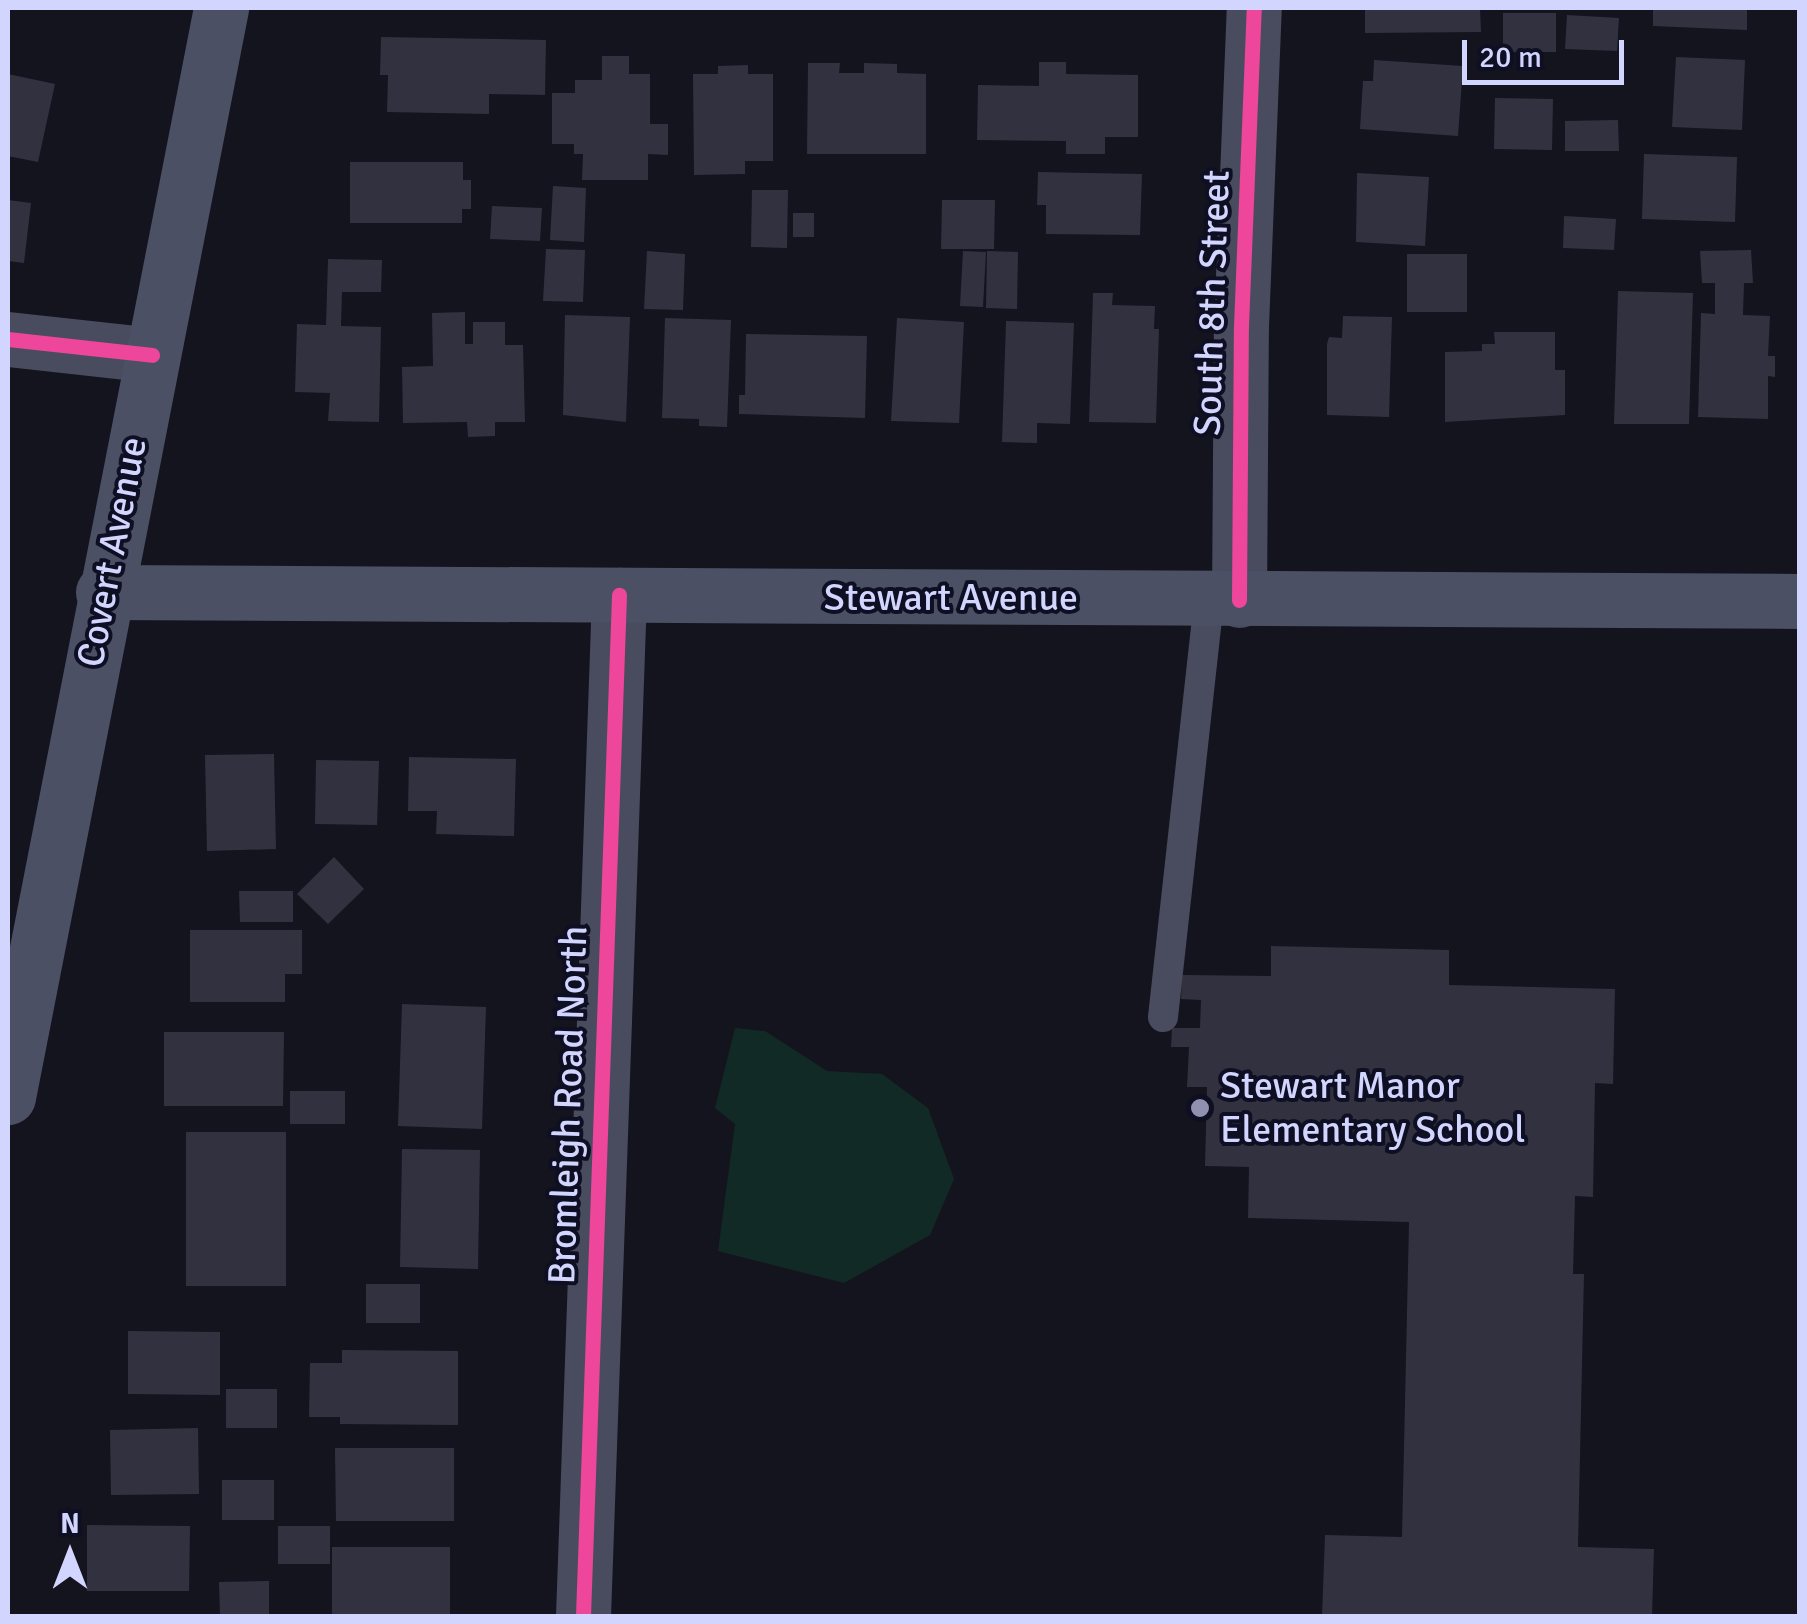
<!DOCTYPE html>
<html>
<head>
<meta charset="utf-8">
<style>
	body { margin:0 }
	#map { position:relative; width:1807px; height:1624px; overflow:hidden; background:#14141e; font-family:Signika,sans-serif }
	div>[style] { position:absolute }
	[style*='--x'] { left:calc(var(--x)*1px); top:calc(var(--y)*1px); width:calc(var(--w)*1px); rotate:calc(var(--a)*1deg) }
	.green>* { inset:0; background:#122a26 }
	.building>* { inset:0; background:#313140 }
	.service>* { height:30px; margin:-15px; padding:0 15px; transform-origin:15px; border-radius:15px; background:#494c5f }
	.minor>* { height:55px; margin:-27.5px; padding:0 27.5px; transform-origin:27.5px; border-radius:27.5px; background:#494c5f }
	.secondary>* { height:55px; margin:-27.5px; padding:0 27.5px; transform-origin:27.5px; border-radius:27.5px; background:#4b5065 }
	.cycleway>* { height:15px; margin:-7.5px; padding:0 7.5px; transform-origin:7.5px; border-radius:7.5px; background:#ed469a }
	.dots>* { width:28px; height:28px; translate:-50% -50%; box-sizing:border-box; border:5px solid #0f0f23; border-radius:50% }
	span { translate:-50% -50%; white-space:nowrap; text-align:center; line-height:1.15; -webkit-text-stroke:8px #0f0f23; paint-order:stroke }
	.street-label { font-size:38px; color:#d2d5fe }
	.poi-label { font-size:38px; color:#d2d5fe }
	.left { translate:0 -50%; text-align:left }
	.frame { position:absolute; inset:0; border:10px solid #d2d5fe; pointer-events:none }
	.north { position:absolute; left:20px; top:1504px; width:100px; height:100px; -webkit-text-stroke:8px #0f0f23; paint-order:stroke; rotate:0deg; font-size:28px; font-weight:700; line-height:40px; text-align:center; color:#d2d5fe }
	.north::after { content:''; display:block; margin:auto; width:35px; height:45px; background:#d2d5fe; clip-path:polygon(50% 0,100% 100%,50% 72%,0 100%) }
	.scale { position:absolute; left:1462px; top:40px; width:162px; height:45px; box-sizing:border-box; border:5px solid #d2d5fe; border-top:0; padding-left:12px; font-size:30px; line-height:35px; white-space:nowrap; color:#d2d5fe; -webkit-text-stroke:8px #0f0f23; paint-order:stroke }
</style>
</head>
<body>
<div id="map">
	<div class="green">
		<i style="clip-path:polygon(735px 1028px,765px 1031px,827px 1071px,882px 1074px,928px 1108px,954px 1179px,930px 1235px,844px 1283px,718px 1251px,735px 1124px,715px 1108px)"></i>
	</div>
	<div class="building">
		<i style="clip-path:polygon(1365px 8px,1480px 8px,1481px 32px,1365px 33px)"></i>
		<i style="clip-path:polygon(1653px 8px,1747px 8px,1747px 30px,1653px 26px)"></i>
		<i style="clip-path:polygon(1503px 13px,1556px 13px,1556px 52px,1503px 52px)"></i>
		<i style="clip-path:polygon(1567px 15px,1619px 18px,1617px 51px,1565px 49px)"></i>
		<i style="clip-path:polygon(381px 37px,546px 40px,545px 95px,489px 94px,489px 114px,387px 112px,388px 75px,380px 75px)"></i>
		<i style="clip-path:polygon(602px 56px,629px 56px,629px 74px,650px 74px,650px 124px,668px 124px,668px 155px,648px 154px,648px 180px,582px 180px,583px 154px,574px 154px,574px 144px,552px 144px,552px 93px,575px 93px,575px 80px,602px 80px)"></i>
		<i style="clip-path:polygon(1676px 57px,1745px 60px,1742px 130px,1672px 127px)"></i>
		<i style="clip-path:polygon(1374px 60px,1463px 66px,1458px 136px,1360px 129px,1363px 81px,1373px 81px)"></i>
		<i style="clip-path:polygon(1039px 62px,1066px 62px,1066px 74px,1138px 75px,1138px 137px,1105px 137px,1105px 154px,1066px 154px,1066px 141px,977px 140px,978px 85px,1039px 86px)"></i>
		<i style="clip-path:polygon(808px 63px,840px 63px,839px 73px,864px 73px,864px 63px,897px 64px,897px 73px,926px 74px,926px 154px,807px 154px)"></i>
		<i style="clip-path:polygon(748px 65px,748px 74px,773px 74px,773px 161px,745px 161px,745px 174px,694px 175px,693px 74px,718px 74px,718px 66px)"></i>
		<i style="clip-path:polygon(8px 74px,55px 84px,38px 162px,8px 156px)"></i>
		<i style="clip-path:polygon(1495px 98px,1553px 99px,1552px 150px,1494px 149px)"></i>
		<i style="clip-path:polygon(1618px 120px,1619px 151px,1565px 151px,1565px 121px)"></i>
		<i style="clip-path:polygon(1644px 154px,1737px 157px,1735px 222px,1642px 219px)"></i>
		<i style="clip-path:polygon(350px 162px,463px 162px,463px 180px,471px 180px,471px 209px,462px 209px,462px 223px,350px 223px)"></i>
		<i style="clip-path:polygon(1038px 172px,1142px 174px,1140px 235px,1046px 234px,1046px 205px,1037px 205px)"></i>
		<i style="clip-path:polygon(1357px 173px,1429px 177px,1425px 246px,1356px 242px)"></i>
		<i style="clip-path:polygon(553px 186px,586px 188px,584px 242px,550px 240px)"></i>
		<i style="clip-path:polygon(752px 190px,788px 190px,787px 248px,751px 247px)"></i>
		<i style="clip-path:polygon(8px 200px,31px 203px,24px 263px,8px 261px)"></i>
		<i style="clip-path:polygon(942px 200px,995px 200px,994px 249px,941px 249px)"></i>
		<i style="clip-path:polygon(492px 206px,542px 208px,540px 241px,490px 239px)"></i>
		<i style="clip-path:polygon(793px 213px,814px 213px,814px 237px,793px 237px)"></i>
		<i style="clip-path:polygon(1564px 216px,1616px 219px,1614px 250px,1563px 248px)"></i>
		<i style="clip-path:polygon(546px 249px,585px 250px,583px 302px,543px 301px)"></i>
		<i style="clip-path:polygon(1751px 250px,1753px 283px,1744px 283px,1743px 315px,1770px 316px,1768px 356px,1775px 356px,1775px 377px,1768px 376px,1768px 419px,1698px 417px,1701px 313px,1715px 314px,1715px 283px,1702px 283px,1700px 251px)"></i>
		<i style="clip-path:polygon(647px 251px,685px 254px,683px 310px,644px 309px)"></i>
		<i style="clip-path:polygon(963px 251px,986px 252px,983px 307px,960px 306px)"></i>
		<i style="clip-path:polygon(987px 251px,1018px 252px,1017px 309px,986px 308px)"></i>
		<i style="clip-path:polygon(1407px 254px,1467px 254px,1467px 312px,1407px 312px)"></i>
		<i style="clip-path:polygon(328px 259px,382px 260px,381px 292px,342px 292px,341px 326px,381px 327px,379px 422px,328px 421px,330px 393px,295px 392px,297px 324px,326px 325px)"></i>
		<i style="clip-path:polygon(1618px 291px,1693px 293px,1689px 424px,1614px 424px)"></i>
		<i style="clip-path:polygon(1093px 293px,1113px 293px,1112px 305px,1155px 306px,1154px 329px,1159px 329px,1156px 423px,1089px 422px)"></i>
		<i style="clip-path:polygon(465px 312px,465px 344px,473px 344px,473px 322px,505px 322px,505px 345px,523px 345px,525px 422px,495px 422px,495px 436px,468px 437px,467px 422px,403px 423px,402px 367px,433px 366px,432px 313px)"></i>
		<i style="clip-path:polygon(565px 315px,630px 317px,626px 422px,563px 415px)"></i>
		<i style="clip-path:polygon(1343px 316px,1392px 317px,1389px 417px,1327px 415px,1327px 344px,1329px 337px,1342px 338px)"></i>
		<i style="clip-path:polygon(665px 318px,731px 320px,727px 427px,699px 426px,699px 419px,662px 418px)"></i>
		<i style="clip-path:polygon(897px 318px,964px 322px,959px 423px,891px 421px)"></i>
		<i style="clip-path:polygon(1006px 321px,1074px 323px,1070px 424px,1037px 423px,1037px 443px,1002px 442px)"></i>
		<i style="clip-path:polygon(1494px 332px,1555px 332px,1555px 370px,1565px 370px,1565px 415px,1445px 422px,1445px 352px,1482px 351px,1482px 344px,1495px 344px)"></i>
		<i style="clip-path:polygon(746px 334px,867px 336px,865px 418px,739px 414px,739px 395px,745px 395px)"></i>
		<i style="clip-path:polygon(274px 754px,276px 849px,207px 851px,205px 755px)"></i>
		<i style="clip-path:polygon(409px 757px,516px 759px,514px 836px,436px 834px,437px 811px,408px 811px)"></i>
		<i style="clip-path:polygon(316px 760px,379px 761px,377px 825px,315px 824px)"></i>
		<i style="clip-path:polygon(334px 857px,364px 889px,328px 924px,297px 894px)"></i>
		<i style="clip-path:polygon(239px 891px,293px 891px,293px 922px,240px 922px)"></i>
		<i style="clip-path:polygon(190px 930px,302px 930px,302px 974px,285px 974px,285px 1002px,190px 1002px)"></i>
		<i style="clip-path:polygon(1271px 946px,1449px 950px,1449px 985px,1615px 989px,1613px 1084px,1595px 1083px,1593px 1197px,1575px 1196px,1573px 1274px,1584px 1274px,1578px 1547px,1654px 1549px,1652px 1616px,1322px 1616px,1325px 1535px,1402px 1537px,1409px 1222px,1248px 1218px,1249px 1167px,1205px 1166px,1207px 1087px,1187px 1087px,1189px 1047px,1171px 1047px,1172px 1028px,1200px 1028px,1201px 1000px,1181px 999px,1182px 975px,1271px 976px)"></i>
		<i style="clip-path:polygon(402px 1004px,486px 1007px,482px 1129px,398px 1126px)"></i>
		<i style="clip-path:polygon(164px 1032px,284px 1032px,283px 1106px,164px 1106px)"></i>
		<i style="clip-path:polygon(290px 1091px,345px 1091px,345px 1124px,290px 1124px)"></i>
		<i style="clip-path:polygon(186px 1132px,286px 1132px,286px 1286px,186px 1286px)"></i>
		<i style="clip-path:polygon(402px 1149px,480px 1150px,478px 1269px,400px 1267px)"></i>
		<i style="clip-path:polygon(366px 1284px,420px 1284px,420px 1323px,366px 1323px)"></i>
		<i style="clip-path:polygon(128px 1331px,220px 1332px,220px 1395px,128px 1394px)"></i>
		<i style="clip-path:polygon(342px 1350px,458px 1351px,458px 1425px,340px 1424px,340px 1417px,309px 1417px,310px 1363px,342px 1363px)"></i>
		<i style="clip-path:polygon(226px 1389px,277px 1389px,277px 1428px,226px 1428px)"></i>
		<i style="clip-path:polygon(198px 1428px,199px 1494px,111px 1495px,110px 1430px)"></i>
		<i style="clip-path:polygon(335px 1448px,454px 1448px,454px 1521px,336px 1521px)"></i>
		<i style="clip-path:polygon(222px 1480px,274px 1480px,274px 1520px,222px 1520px)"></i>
		<i style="clip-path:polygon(87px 1525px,190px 1526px,189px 1591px,87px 1591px)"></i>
		<i style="clip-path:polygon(278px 1526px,330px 1526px,330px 1564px,278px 1564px)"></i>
		<i style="clip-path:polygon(332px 1547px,450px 1547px,450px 1616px,332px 1616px)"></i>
		<i style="clip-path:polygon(269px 1581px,269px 1614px,220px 1615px,219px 1582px)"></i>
	</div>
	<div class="service">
		<i style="--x:1163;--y:1017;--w:420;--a:-83.7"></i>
	</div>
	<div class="minor">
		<i style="--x:8;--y:339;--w:145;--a:6.3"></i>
		<i style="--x:1239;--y:600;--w:274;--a:-89.6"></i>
		<i style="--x:1241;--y:326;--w:318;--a:-87.7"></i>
		<i style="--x:583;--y:1616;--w:1022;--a:-87.98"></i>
	</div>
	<div class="secondary">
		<i style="--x:103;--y:592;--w:1697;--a:0.3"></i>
		<i style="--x:8;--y:1097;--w:1110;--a:-78.93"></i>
	</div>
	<div class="cycleway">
		<i style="--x:8;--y:339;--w:145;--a:6.3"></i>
		<i style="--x:1239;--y:600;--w:274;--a:-89.6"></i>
		<i style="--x:1241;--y:326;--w:318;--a:-87.7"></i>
		<i style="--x:583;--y:1616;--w:1022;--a:-87.98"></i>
	</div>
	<div class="dots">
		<i style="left:1200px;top:1108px;background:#9091b0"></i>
	</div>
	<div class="street-label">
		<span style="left:1212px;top:303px;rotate:-88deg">South 8th Street</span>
		<span style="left:112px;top:552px;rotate:-79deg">Covert Avenue</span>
		<span style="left:951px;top:598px">Stewart Avenue</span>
		<span style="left:568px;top:1105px;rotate:-88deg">Bromleigh Road North</span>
	</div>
	<div class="poi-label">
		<span class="left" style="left:1220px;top:1108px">Stewart Manor<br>Elementary School</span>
	</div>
	<div class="frame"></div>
	<div class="north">N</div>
	<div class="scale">20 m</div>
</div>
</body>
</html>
